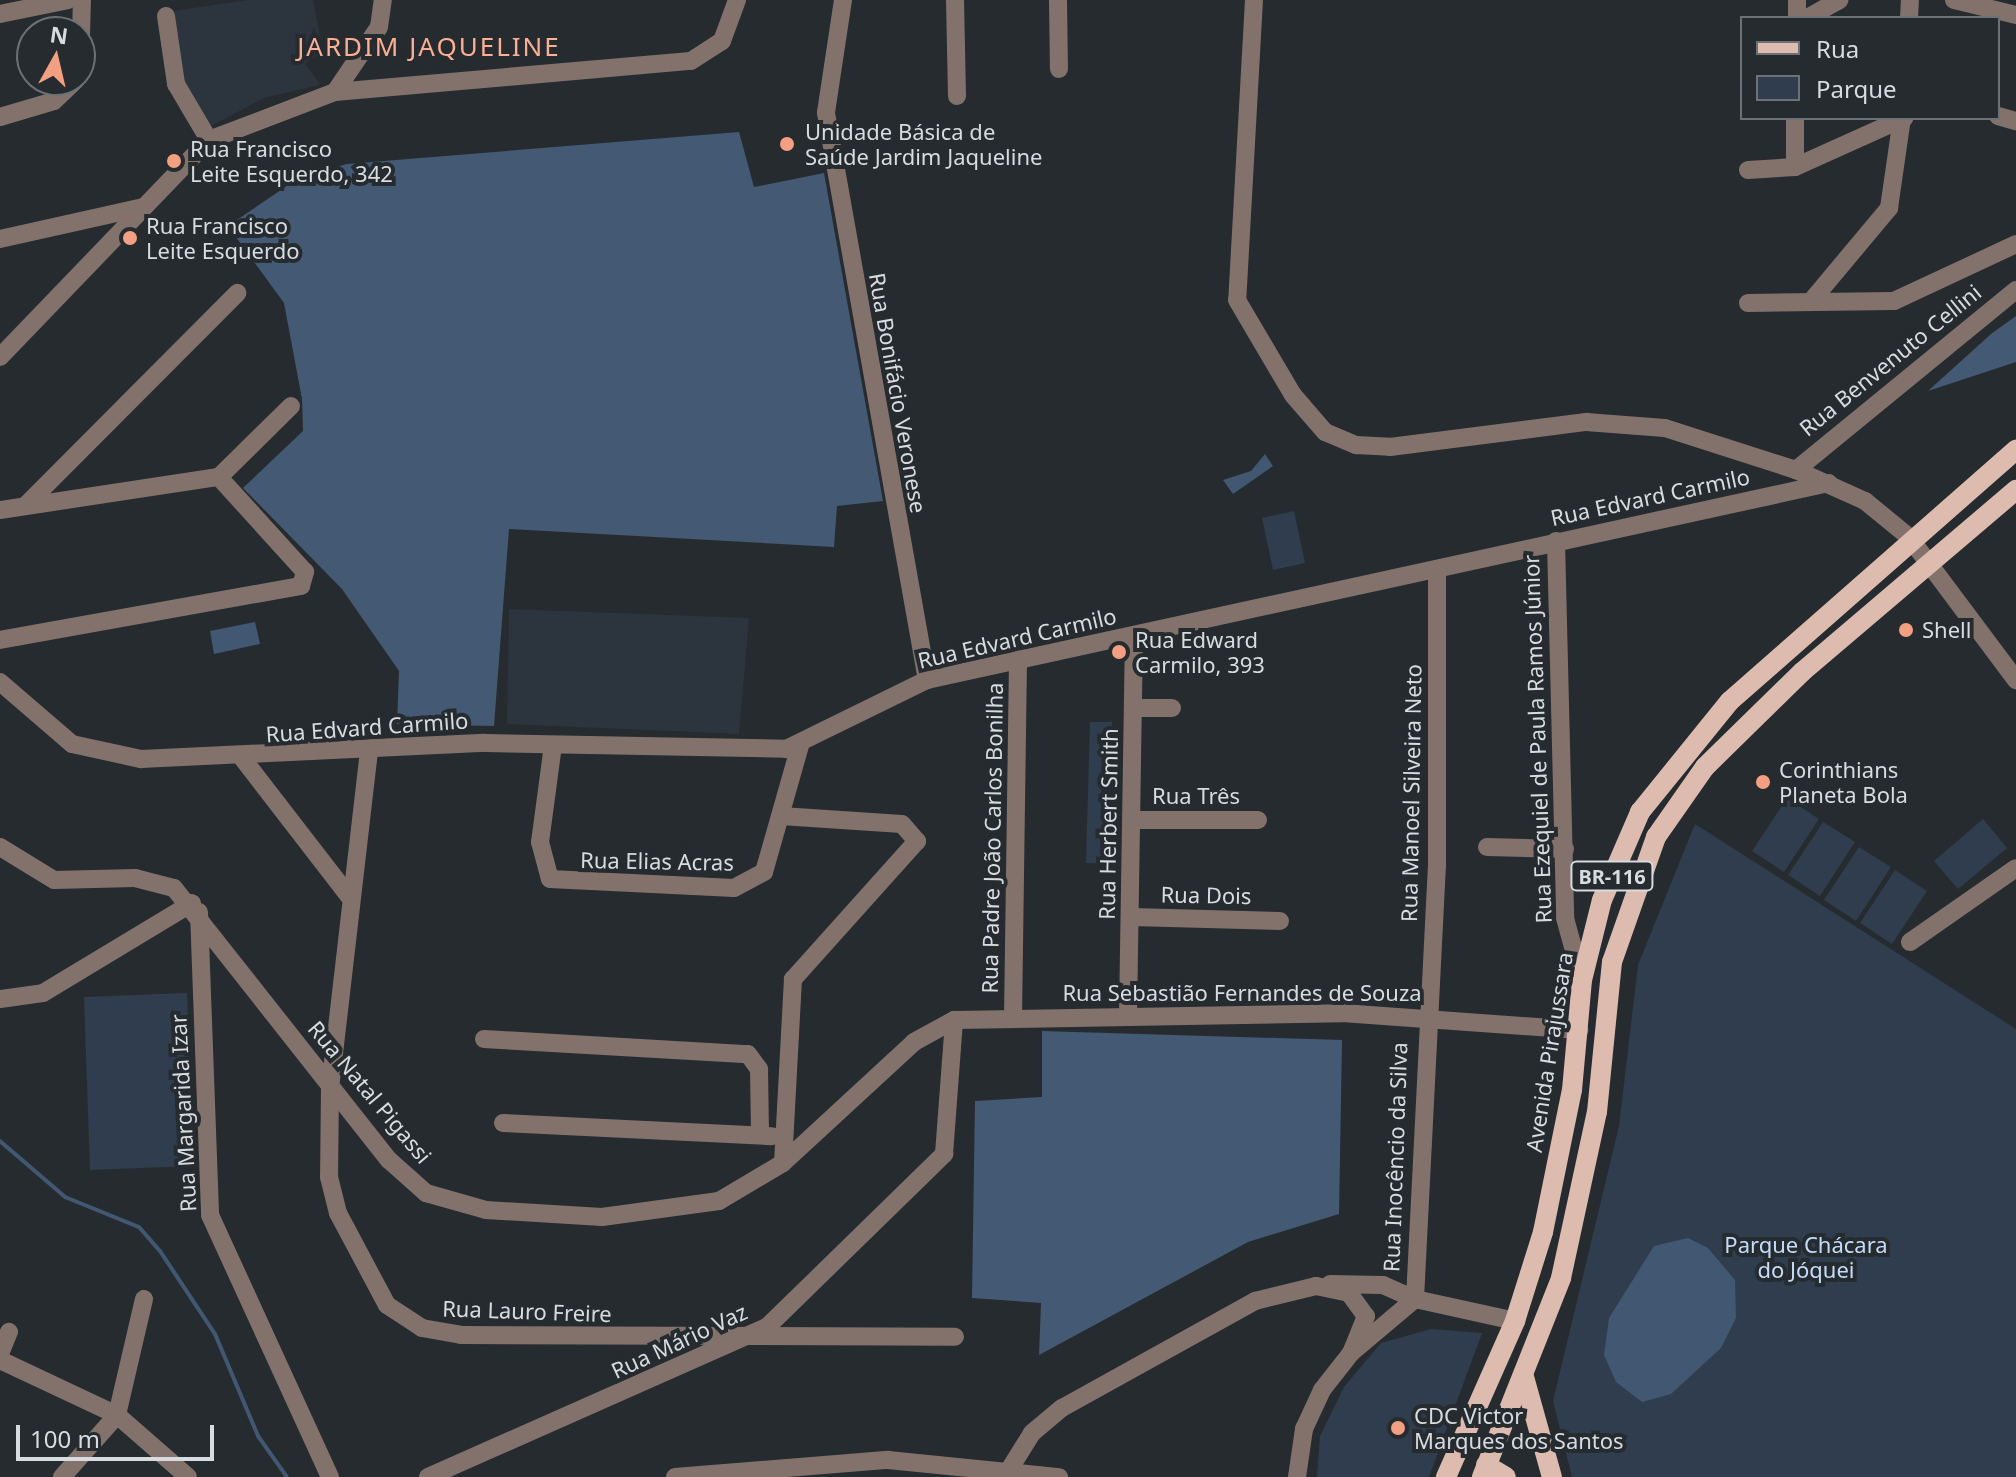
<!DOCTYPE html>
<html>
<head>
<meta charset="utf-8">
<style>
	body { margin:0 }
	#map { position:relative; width:2016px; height:1477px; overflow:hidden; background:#262b30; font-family:"Noto Sans",sans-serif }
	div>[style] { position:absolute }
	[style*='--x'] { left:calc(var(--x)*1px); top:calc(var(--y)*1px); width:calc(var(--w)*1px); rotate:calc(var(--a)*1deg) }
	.built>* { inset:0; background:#2c343e }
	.green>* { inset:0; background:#2f3d4e }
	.forest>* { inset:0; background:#445973 }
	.water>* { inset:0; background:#425771 }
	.stream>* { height:4px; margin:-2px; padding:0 2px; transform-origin:2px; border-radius:2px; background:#425771 }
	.minor>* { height:18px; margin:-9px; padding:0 9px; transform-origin:9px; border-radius:9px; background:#83726c }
	.major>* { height:20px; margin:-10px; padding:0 10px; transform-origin:10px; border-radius:10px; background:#ddbbaf }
	.dots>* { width:22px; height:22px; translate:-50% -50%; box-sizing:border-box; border:4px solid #262b30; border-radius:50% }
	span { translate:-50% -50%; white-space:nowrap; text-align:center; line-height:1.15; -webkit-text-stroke:8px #262b30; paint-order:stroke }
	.shield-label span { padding:2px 6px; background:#262b30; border:2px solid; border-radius:6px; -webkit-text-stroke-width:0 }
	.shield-label { font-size:20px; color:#d8dbdf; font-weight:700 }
	.poi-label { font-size:22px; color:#d8dbdf }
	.left { translate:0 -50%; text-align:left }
	.street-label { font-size:22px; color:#d8dbdf }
	.park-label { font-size:22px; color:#c4dcf9 }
	.quarter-label { font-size:26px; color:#fcaf92; letter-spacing:2px }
	.legend { position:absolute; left:1740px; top:16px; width:260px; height:104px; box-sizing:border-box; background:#262b30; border:2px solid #6d7176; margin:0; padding:10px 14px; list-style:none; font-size:24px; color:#d8dbdf }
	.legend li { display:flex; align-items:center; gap:16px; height:40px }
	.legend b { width:40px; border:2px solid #6d7176 }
	.north { position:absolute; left:16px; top:16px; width:80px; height:80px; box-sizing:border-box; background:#262b30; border:2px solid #6d7176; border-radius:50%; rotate:8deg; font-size:22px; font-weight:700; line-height:32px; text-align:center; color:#d8dbdf }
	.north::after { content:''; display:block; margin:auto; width:28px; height:36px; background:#f2a081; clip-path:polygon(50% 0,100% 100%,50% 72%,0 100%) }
	.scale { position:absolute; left:16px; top:1425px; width:198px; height:36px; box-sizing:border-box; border:4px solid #d8dbdf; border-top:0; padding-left:10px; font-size:24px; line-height:28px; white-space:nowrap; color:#d8dbdf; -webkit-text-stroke:6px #262b30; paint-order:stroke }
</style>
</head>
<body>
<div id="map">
	<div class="built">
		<i style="clip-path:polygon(248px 0,313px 0,323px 51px,305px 63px,320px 85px,264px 98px,203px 130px,178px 86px,160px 13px)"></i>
		<i style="clip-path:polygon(509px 609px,749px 618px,739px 734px,507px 724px)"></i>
	</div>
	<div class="green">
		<i style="clip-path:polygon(1294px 511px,1305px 563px,1273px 570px,1262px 518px)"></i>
		<i style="clip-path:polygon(1090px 722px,1112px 722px,1110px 864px,1086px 863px)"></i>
		<i style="clip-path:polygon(1787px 798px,1819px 819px,1784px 872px,1752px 851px)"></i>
		<i style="clip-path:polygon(1983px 819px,2007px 848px,1958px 889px,1934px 861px)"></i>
		<i style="clip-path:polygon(1823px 822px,1855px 842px,1820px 896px,1788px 875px)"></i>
		<i style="clip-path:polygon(1695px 824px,2016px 1029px,2016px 1477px,1572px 1477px,1553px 1401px,1619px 1126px,1638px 965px)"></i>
		<i style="clip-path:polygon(1859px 847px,1891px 867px,1856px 921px,1824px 900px)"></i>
		<i style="clip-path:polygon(1895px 870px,1927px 891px,1892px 944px,1860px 923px)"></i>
		<i style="clip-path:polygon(187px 993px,194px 1166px,90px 1170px,84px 997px)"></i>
		<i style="clip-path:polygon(1431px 1329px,1482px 1333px,1429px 1477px,1317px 1477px,1320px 1436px,1344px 1387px,1381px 1343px)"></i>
	</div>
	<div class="forest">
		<i style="clip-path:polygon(739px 132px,754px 187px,824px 173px,883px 501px,837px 506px,834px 547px,509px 529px,494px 726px,397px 724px,399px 671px,342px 589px,243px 488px,303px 431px,302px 399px,284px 303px,228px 226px,300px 177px,347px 164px)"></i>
		<i style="clip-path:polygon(2016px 316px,2016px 362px,1928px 391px,1991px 334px)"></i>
		<i style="clip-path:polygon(1042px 1031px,1342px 1040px,1339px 1214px,1248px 1242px,1039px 1355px,1041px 1303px,972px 1298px,975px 1101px,1042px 1097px)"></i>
	</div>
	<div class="water">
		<i style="clip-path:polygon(1265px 454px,1273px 466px,1233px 494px,1223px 480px,1251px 471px)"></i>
		<i style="clip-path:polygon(255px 622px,260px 644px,214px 654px,210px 631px)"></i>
		<i style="clip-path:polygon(1688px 1238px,1708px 1248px,1735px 1280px,1736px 1318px,1721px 1348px,1671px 1394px,1642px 1402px,1616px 1382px,1604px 1355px,1609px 1318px,1654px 1246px)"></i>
	</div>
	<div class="stream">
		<i style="--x:0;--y:1141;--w:86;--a:40.7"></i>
		<i style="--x:65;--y:1197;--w:80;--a:22.1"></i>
		<i style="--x:139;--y:1227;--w:32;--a:49"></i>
		<i style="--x:160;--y:1251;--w:100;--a:56.5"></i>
		<i style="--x:215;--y:1334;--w:111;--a:67.1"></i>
		<i style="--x:258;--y:1436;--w:50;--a:54.7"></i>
	</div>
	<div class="minor">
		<i style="--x:843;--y:0;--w:114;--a:98.6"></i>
		<i style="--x:826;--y:113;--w:576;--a:79.9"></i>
		<i style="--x:955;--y:0;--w:96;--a:88.8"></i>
		<i style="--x:1058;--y:0;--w:69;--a:89.2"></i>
		<i style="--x:1254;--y:0;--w:300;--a:93.2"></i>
		<i style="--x:1237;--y:300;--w:110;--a:59.5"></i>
		<i style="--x:1293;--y:395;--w:49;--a:49.1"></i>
		<i style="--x:1325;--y:432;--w:34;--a:23"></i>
		<i style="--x:1356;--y:445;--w:34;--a:3"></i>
		<i style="--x:1390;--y:447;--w:198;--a:-7.3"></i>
		<i style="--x:1586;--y:422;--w:79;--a:4.3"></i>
		<i style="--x:1665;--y:428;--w:138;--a:17.8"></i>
		<i style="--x:1796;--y:470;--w:76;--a:24.2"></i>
		<i style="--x:1865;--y:501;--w:57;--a:39.3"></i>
		<i style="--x:1909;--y:537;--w:179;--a:53.2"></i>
		<i style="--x:1954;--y:0;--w:64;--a:13.6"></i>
		<i style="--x:0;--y:14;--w:69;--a:-11.6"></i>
		<i style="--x:166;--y:16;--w:69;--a:81.6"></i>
		<i style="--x:176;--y:84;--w:65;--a:59.5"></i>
		<i style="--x:1797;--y:18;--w:18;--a:-90"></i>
		<i style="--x:1807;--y:18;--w:37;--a:-29"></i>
		<i style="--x:1909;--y:18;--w:18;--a:-87"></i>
		<i style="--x:80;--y:70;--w:70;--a:-88.4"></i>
		<i style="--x:335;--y:92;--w:78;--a:-55.9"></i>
		<i style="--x:379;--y:27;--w:27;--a:-82"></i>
		<i style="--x:1998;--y:116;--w:19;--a:16"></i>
		<i style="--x:0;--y:117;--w:56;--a:-16.5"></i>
		<i style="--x:54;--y:101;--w:30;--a:-44"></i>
		<i style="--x:1795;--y:167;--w:49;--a:-90"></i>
		<i style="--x:1748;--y:170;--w:47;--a:-3.7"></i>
		<i style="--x:1795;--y:167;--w:120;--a:-24.2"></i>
		<i style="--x:0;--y:239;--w:147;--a:-12.6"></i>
		<i style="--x:1813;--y:299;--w:119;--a:-50.1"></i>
		<i style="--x:1889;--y:208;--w:91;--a:-81.8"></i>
		<i style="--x:1748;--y:303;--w:146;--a:-0.8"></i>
		<i style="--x:1894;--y:301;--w:135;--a:-25"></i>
		<i style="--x:0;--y:357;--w:301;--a:-46.1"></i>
		<i style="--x:209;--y:140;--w:135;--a:-20.9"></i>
		<i style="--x:335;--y:92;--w:357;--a:-5"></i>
		<i style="--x:691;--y:61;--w:37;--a:-33"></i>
		<i style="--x:722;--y:41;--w:44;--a:-69.9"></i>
		<i style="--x:1796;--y:470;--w:284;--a:-39.3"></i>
		<i style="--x:25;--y:506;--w:301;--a:-45.1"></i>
		<i style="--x:0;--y:510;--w:221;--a:-8.6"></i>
		<i style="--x:219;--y:477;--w:101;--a:-44.6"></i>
		<i style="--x:1556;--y:541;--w:377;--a:88.6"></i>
		<i style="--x:1565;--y:918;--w:64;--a:74.7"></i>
		<i style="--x:0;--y:640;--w:306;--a:-10.2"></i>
		<i style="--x:301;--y:586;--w:15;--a:-74"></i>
		<i style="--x:305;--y:572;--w:128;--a:-132.2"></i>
		<i style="--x:0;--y:682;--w:95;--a:40.7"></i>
		<i style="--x:72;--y:744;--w:71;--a:12.3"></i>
		<i style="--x:141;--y:759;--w:344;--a:-2.7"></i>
		<i style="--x:485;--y:743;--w:301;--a:1.1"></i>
		<i style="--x:786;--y:749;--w:157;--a:-26.1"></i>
		<i style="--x:927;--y:680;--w:923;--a:-12.32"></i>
		<i style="--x:1134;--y:708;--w:38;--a:0"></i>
		<i style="--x:553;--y:745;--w:98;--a:97.6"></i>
		<i style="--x:540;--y:842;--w:38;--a:75"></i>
		<i style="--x:550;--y:879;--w:184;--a:2.8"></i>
		<i style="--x:734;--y:888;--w:34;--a:-28"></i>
		<i style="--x:764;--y:872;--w:131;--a:-74.1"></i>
		<i style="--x:369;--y:751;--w:337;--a:96.6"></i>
		<i style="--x:330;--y:1086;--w:91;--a:90.6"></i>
		<i style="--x:329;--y:1177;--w:37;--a:76"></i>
		<i style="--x:338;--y:1213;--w:104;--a:62"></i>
		<i style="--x:387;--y:1305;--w:42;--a:33.3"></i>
		<i style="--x:422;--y:1328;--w:40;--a:10"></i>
		<i style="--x:461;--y:1335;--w:494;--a:0.2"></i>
		<i style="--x:243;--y:759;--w:173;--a:52.3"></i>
		<i style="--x:781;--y:816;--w:121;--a:3.8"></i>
		<i style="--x:902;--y:824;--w:23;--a:49"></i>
		<i style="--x:917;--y:841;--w:186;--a:131.9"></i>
		<i style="--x:793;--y:979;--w:184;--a:93.1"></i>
		<i style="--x:1133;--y:820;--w:125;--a:0"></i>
		<i style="--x:0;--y:847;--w:63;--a:31.4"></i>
		<i style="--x:54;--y:880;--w:81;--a:-1.4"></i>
		<i style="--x:135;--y:878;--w:40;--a:14.4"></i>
		<i style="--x:174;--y:888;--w:347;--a:51.7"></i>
		<i style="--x:389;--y:1160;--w:50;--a:41.7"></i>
		<i style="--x:426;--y:1193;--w:62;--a:15.8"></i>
		<i style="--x:486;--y:1210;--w:116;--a:3.5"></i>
		<i style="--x:602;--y:1217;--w:118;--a:-7.8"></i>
		<i style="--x:719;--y:1201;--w:74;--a:-30.7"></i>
		<i style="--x:783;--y:1163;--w:178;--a:-42.7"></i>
		<i style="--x:914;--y:1042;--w:46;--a:-28.8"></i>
		<i style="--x:954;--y:1020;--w:388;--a:-1"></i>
		<i style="--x:1342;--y:1013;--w:238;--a:4.1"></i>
		<i style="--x:1487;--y:847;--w:78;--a:1.5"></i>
		<i style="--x:199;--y:912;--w:303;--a:87.9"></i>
		<i style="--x:210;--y:1215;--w:288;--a:65.4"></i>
		<i style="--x:1131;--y:917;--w:149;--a:1.5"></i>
		<i style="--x:1910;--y:942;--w:129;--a:-34.9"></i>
		<i style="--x:0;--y:999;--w:43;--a:-7.9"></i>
		<i style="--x:43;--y:993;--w:174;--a:-31.1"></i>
		<i style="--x:1128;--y:1015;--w:380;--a:-89.1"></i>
		<i style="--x:1013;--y:1018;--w:359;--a:-89.2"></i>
		<i style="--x:484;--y:1039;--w:264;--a:3.3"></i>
		<i style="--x:748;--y:1054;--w:19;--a:54"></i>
		<i style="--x:759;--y:1069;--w:66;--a:89.1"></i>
		<i style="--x:503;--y:1123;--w:269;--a:2.8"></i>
		<i style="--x:1330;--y:1284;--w:53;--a:1.1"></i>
		<i style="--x:1383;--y:1285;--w:35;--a:24"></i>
		<i style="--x:1415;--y:1299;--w:102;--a:12.4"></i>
		<i style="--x:1415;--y:1299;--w:434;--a:-87.1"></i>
		<i style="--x:1437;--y:866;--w:297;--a:-90"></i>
		<i style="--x:0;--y:1354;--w:24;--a:-68"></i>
		<i style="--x:0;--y:1360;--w:129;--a:25.2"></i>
		<i style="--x:117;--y:1415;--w:94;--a:41.1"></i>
		<i style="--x:1009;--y:1470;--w:44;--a:-58.1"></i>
		<i style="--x:1032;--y:1433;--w:39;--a:-40"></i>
		<i style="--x:1062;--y:1408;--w:221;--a:-29"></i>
		<i style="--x:1255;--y:1301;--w:63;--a:-13.8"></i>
		<i style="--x:1316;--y:1286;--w:34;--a:12"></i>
		<i style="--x:1349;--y:1293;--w:29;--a:54"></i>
		<i style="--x:1366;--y:1316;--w:40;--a:112"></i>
		<i style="--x:62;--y:1477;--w:83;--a:-48.4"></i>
		<i style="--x:117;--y:1415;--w:119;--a:-76.9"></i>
		<i style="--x:428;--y:1477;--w:371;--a:-23.9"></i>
		<i style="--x:767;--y:1327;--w:248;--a:-44.3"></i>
		<i style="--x:944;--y:1154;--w:134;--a:-85.7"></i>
		<i style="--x:675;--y:1477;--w:214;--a:-4.6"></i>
		<i style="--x:888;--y:1460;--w:172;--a:5.7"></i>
		<i style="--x:1297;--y:1477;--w:49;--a:-81.7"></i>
		<i style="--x:1304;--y:1429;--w:43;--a:-65.2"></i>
		<i style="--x:1322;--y:1390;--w:47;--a:-51.9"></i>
		<i style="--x:1351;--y:1353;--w:84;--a:-40.2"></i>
	</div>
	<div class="major">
		<i style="--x:1524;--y:1377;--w:104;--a:74.4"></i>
		<i style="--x:1486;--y:1465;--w:23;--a:31"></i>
		<i style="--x:1446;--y:1477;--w:171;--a:-66.1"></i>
		<i style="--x:1515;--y:1321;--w:93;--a:-72.5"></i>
		<i style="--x:1543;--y:1232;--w:145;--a:-78.5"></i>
		<i style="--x:1572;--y:1090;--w:110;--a:-84.8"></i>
		<i style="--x:1582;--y:980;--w:82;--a:-76"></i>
		<i style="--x:1602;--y:900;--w:96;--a:-66.6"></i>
		<i style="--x:1640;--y:812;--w:143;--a:-51"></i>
		<i style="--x:1730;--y:701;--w:381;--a:-41.3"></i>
		<i style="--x:1482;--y:1477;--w:214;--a:-68.3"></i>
		<i style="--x:1561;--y:1278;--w:170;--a:-77.8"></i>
		<i style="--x:1597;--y:1112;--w:151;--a:-84.3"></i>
		<i style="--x:1612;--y:962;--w:133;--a:-70.6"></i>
		<i style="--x:1656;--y:837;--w:85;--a:-55"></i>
		<i style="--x:1705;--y:767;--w:136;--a:-44.4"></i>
		<i style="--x:1802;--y:672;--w:281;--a:-40.4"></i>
	</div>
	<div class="dots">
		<i style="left:787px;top:144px;background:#f2a081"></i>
		<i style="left:174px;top:161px;background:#f2a081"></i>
		<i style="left:130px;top:238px;background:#f2a081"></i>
		<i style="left:1906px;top:630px;background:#f2a081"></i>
		<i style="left:1119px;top:652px;background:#f2a081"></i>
		<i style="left:1763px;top:782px;background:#f2a081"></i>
		<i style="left:1398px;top:1428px;background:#f2a081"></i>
	</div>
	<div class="shield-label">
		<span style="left:1612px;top:876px">BR-116</span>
	</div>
	<div class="poi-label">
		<span class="left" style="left:805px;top:144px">Unidade Básica de<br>Saúde Jardim Jaqueline</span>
		<span class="left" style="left:190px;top:161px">Rua Francisco<br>Leite Esquerdo, 342</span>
		<span class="left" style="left:146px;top:238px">Rua Francisco<br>Leite Esquerdo</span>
		<span class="left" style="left:1922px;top:630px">Shell</span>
		<span class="left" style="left:1135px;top:652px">Rua Edward<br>Carmilo, 393</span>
		<span class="left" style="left:1779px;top:782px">Corinthians<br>Planeta Bola</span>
		<span class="left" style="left:1414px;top:1428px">CDC Victor<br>Marques dos Santos</span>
	</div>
	<div class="street-label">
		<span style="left:1890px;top:360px;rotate:-39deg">Rua Benvenuto Cellini</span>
		<span style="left:898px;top:393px;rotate:80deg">Rua Bonifácio Veronese</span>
		<span style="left:1650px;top:497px;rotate:-12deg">Rua Edvard Carmilo</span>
		<span style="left:1017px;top:638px;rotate:-13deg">Rua Edvard Carmilo</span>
		<span style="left:367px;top:727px;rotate:-4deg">Rua Edvard Carmilo</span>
		<span style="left:1537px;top:739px;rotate:-92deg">Rua Ezequiel de Paula Ramos Júnior</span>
		<span style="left:1411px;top:793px;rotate:-89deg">Rua Manoel Silveira Neto</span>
		<span style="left:1196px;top:796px">Rua Três</span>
		<span style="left:1108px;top:824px;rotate:-89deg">Rua Herbert Smith</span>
		<span style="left:992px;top:838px;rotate:-89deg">Rua Padre João Carlos Bonilha</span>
		<span style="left:657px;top:861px;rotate:1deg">Rua Elias Acras</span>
		<span style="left:1206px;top:895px;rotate:1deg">Rua Dois</span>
		<span style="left:1242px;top:993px">Rua Sebastião Fernandes de Souza</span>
		<span style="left:1549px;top:1052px;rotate:-81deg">Avenida Pirajussara</span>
		<span style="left:370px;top:1092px;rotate:50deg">Rua Natal Pigassi</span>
		<span style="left:183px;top:1113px;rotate:-93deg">Rua Margarida Izar</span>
		<span style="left:1395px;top:1157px;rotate:-88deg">Rua Inocêncio da Silva</span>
		<span style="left:527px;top:1311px;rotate:2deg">Rua Lauro Freire</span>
		<span style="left:679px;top:1341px;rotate:-25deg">Rua Mário Vaz</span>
	</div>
	<div class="park-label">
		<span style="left:1806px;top:1257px">Parque Chácara<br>do Jóquei</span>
	</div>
	<div class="quarter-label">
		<span style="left:429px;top:47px">JARDIM JAQUELINE</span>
	</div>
	<ul class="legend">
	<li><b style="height:10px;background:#ddbbaf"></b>Rua</li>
	<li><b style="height:22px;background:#2f3d4e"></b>Parque</li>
	</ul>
	<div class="north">N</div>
	<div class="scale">100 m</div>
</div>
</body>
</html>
